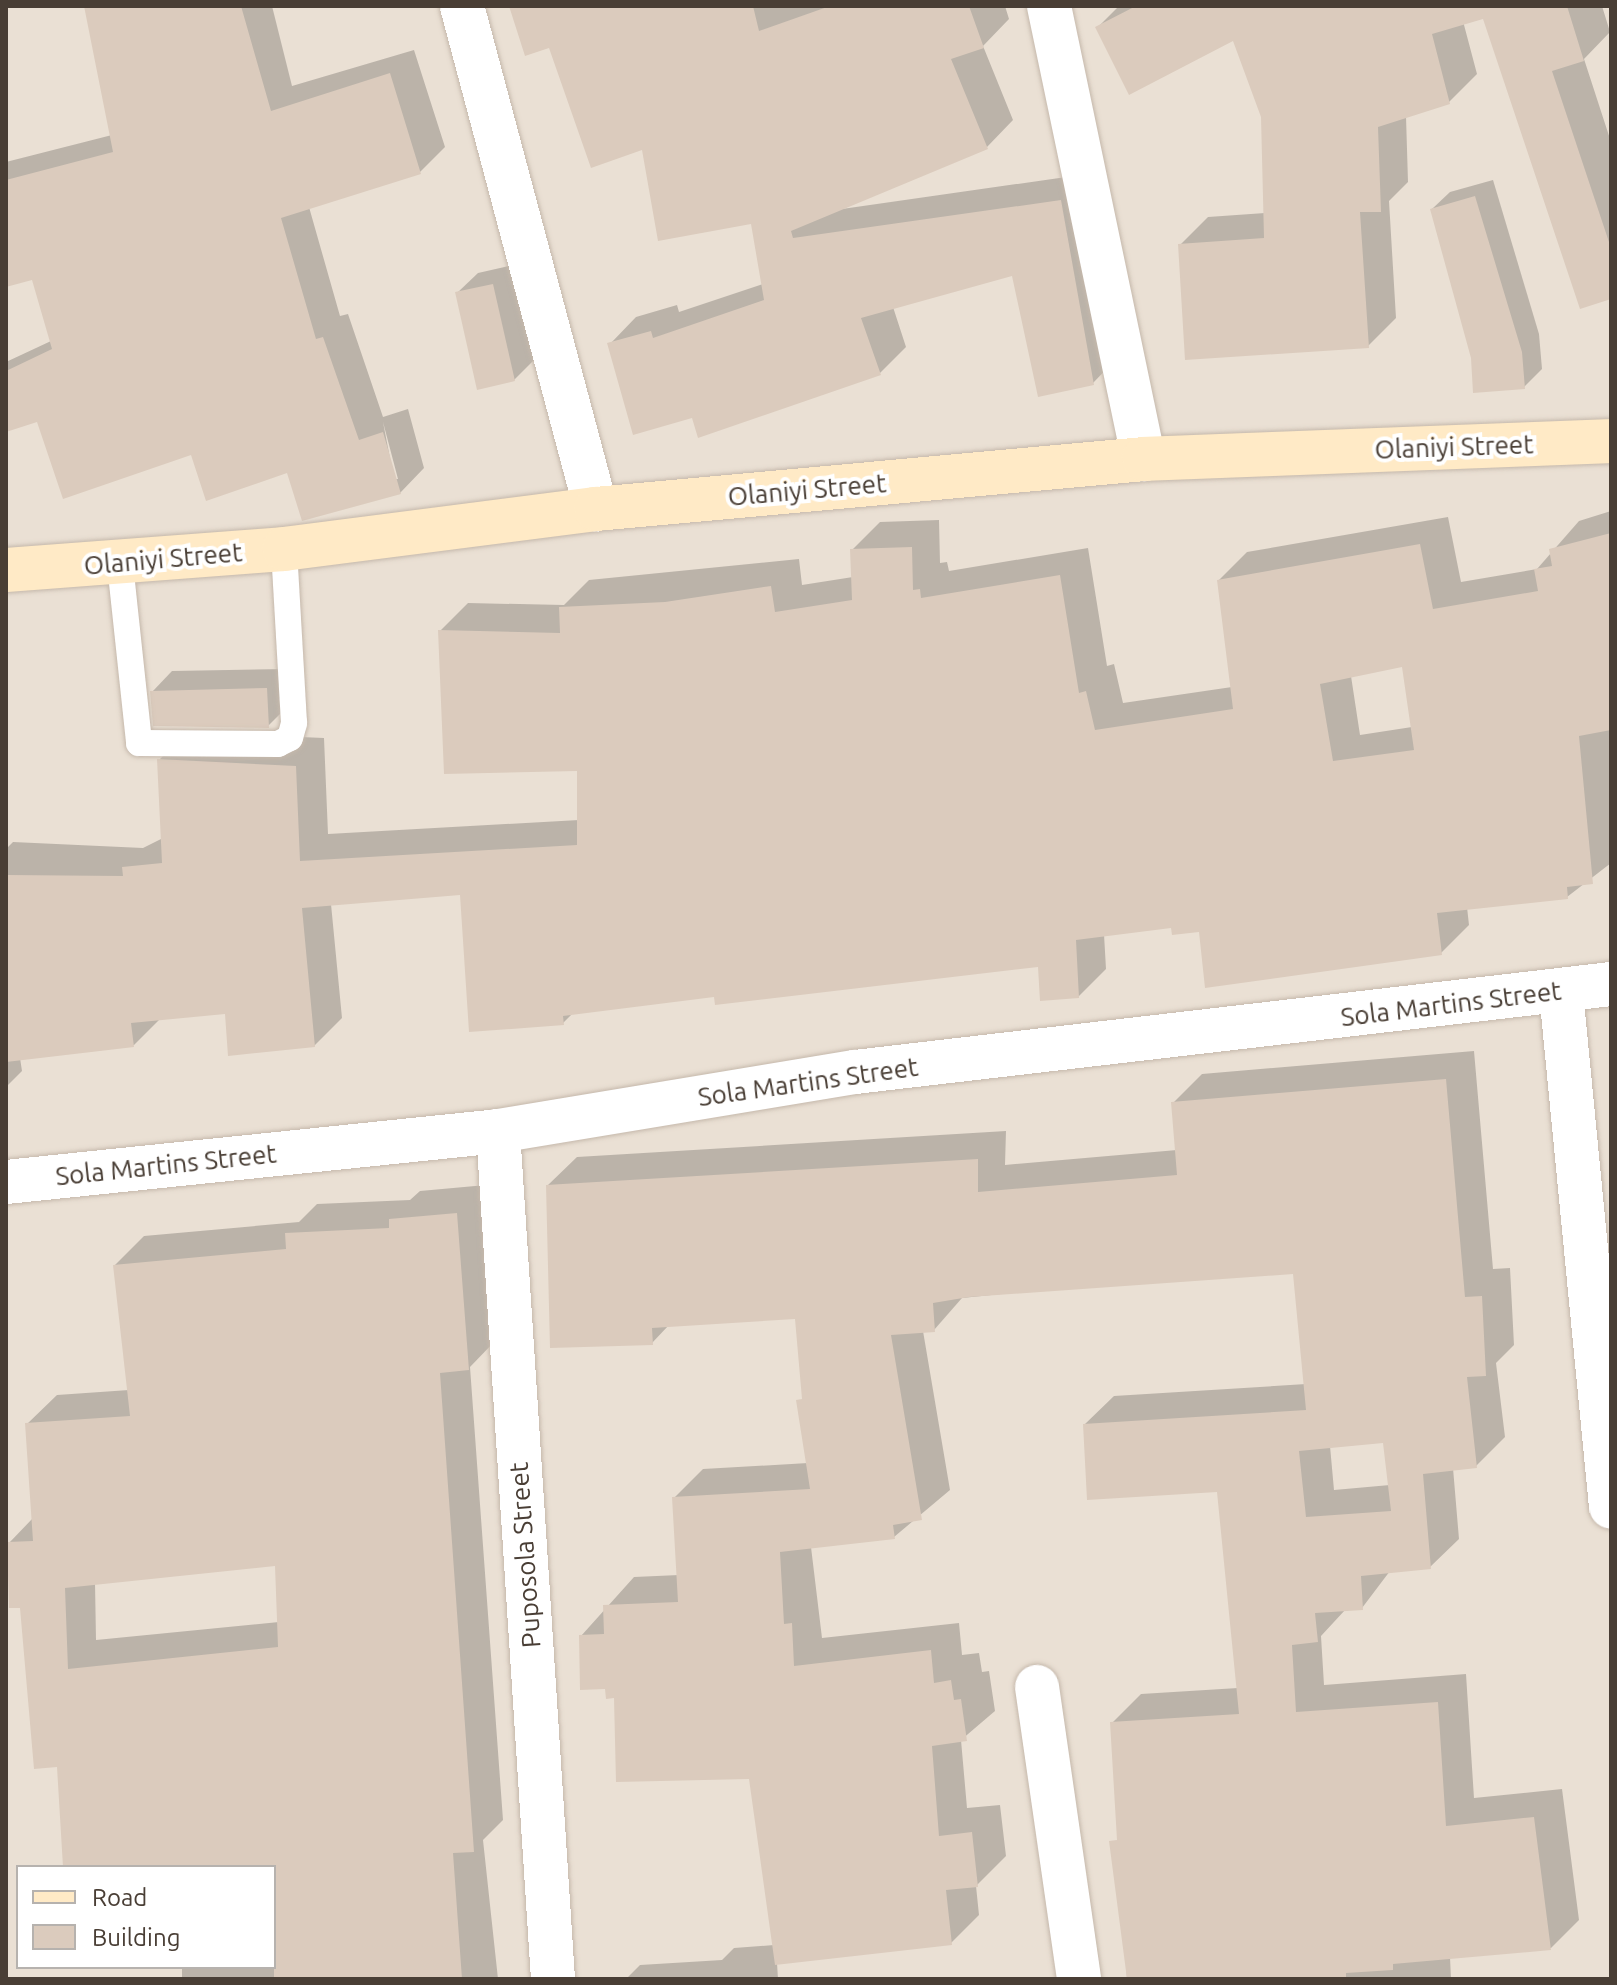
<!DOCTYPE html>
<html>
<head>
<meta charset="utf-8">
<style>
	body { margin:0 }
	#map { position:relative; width:1617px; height:1985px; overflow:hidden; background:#f5efe6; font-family:Ubuntu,sans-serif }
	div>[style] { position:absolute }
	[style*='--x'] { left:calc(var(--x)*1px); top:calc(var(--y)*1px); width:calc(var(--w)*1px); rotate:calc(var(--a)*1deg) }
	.residential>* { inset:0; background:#eae0d4 }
	.shadow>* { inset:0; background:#0003 }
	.building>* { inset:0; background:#dbcbbd }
	.roads { filter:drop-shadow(0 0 2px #c5b8ab) drop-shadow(0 0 2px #c5b8ab) }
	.lane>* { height:26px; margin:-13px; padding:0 13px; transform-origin:13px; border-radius:13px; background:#fff }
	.street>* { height:44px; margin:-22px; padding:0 22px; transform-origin:22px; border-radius:22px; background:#fff }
	.secondary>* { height:44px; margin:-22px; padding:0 22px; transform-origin:22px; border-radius:22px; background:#ffeac6 }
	span { translate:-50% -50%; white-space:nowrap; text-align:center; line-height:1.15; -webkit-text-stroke:8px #fff; paint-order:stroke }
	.street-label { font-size:26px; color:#493e35 }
	.frame { position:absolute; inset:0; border:8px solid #493e35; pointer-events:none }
	.legend { position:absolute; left:16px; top:1865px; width:260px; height:104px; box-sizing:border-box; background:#fff; border:2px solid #b6b2ae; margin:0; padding:10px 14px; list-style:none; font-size:24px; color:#493e35 }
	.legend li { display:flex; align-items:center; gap:16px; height:40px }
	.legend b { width:40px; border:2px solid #b6b2ae }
</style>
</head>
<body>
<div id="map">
	<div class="residential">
		<i style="clip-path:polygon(evenodd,6px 6px,1611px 6px,1611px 1979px,6px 1979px,6px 6px,18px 1867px,274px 1867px,274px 1967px,18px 1967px,18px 1867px)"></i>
	</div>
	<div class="shadow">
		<i style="clip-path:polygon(evenodd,73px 6px,272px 6px,292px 86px,414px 50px,445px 147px,420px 172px,309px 207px,340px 316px,348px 314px,383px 417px,408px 409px,424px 468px,400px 493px,38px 420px,6px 423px,6px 362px,51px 341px,33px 278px,6px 285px,6px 162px,112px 135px,86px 6px,73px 6px,383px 422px,398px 479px,394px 479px,383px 422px)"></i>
		<i style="clip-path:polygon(511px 6px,1005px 6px,1009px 19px,983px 46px,1013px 120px,987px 147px,842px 209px,1087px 174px,1119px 356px,1093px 383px,1013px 273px,893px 307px,906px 347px,880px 373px,693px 416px,610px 344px,636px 317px,677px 305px,679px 312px,763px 284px,752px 222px,644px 147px)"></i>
		<i style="clip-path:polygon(1119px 6px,1459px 6px,1477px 74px,1449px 102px,1406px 116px,1408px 182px,1389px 201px,1396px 318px,1368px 346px,1180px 245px,1208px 217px,1265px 213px,1263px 117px,1234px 38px,1097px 28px)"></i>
		<i style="clip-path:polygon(1481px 6px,1602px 6px,1610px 32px,1584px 59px,1611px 142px,1611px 297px)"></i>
		<i style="clip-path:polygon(1493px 180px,1539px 334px,1542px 369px,1524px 387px,1473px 358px,1432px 209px,1450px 192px)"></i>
		<i style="clip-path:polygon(513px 265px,535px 359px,514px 380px,457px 293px,478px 273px)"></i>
		<i style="clip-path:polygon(evenodd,1611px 511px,1611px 863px,1567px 897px,1467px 907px,1469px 925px,1441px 953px,1173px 926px,1104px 934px,1106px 969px,1078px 997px,1040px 965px,716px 995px,573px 1013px,563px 1023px,462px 893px,331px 904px,342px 1018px,314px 1046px,226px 1012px,161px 1018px,134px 1045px,20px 1058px,22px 1071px,6px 1087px,6px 849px,13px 842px,143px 848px,163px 838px,159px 760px,187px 732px,324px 738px,328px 834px,579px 820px,579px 769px,440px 631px,468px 603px,564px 605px,589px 580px,799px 559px,802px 585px,853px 577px,852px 550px,880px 522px,939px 520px,940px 563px,947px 562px,949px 571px,1088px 548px,1107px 666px,1114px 664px,1123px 703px,1232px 687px,1219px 580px,1247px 552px,1448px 517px,1461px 582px,1537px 569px,1579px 521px,1611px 511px,1404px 665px,1412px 727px,1360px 735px,1351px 676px,1404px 665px)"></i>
		<i style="clip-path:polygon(287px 669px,288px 706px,268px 726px,152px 692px,172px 671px)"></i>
		<i style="clip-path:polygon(evenodd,1474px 1051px,1493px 1269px,1510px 1268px,1514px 1345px,1496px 1363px,1505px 1437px,1476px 1466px,1453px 1468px,1459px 1539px,1430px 1567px,1390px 1571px,1362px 1608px,1346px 1609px,1321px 1636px,1324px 1685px,1466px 1674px,1474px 1798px,1562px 1789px,1579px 1920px,1551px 1948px,1450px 1957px,1451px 1979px,1127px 1979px,1112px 1723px,1141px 1694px,1238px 1688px,1219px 1490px,1085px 1424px,1114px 1396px,1306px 1384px,1295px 1272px,1193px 1274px,962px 1298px,934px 1330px,923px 1331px,950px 1490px,894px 1537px,811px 1547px,822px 1638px,959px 1623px,962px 1655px,979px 1653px,982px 1672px,989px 1671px,995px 1711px,961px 1740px,967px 1808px,1000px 1805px,1006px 1856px,976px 1886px,979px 1915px,951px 1943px,777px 1963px,778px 1979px,626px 1979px,640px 1965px,722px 1960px,734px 1948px,774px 1945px,751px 1777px,616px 1696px,581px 1636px,634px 1577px,679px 1575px,675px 1497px,703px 1469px,808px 1463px,797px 1317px,669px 1325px,652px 1343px,548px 1185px,577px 1157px,1006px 1131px,1005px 1165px,1177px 1150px,1173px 1103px,1202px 1074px,1474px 1051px,1385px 1441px,1390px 1485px,1334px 1490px,1330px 1446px,1385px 1441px)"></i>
		<i style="clip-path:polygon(evenodd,486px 1185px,497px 1339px,470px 1367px,503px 1820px,483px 1840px,498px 1979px,182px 1979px,182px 1967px,274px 1967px,274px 1867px,65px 1867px,59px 1764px,9px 1543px,33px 1518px,27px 1424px,57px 1395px,129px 1390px,115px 1265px,144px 1236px,299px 1222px,317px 1204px,410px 1200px,420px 1191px,486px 1185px,277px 1564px,279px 1622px,96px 1640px,95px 1582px,277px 1564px)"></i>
	</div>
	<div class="building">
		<i style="clip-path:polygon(84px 6px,241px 6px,271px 111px,390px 73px,421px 174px,281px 218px,316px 339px,323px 337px,359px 440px,383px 432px,401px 494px,302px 521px,287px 473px,206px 501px,191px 455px,63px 499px,37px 422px,6px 432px,6px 371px,52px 349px,32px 280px,6px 287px,6px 180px,113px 152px)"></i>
		<i style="clip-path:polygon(509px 6px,753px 6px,759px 31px,830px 6px,969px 6px,984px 48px,951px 59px,988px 149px,791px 231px,793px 238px,1061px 200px,1094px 385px,1038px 397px,1012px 276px,861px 318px,881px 375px,698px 438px,692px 418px,633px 435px,607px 343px,651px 331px,653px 338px,764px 300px,751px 224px,658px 241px,642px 150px,591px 168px,549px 48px,525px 56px)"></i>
		<i style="clip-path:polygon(1136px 6px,1567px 6px,1584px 61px,1552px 71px,1611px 248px,1611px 299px,1580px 309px,1483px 19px,1432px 34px,1450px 104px,1378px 127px,1381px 212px,1360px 212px,1369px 348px,1185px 360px,1178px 244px,1264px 238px,1261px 117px,1233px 41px,1129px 95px,1095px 27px)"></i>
		<i style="clip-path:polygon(1475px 196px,1522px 352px,1525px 389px,1473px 393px,1471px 358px,1430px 209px)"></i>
		<i style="clip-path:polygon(493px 284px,515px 381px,477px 390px,455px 292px)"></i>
		<i style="clip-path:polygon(evenodd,1611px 533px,1611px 730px,1579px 736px,1593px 884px,1567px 887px,1568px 899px,1437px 913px,1442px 955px,1205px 988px,1199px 932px,1172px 935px,1171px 928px,1076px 940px,1079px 998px,1040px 1001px,1038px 967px,715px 1005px,714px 997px,563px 1016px,564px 1025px,469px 1032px,460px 895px,302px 908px,315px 1047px,228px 1056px,225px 1014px,131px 1023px,134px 1047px,6px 1062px,6px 875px,123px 876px,122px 867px,162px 863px,157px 759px,296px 766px,300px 861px,577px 845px,577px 771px,444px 774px,438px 630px,560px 633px,559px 607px,665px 602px,771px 586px,775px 612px,852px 600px,850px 549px,912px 547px,913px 590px,920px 589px,921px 598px,1060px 575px,1079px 693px,1086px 691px,1095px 730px,1233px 709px,1217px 580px,1420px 544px,1433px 609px,1538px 591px,1534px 569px,1552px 566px,1549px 549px,1611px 533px,1402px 667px,1414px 750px,1333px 761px,1320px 684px,1402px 667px)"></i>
		<i style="clip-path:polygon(267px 688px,269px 728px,153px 726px,150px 691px)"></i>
		<i style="clip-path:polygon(evenodd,1446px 1079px,1465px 1297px,1482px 1296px,1486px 1376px,1467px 1377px,1477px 1468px,1423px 1474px,1431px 1569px,1361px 1576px,1363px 1610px,1315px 1613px,1318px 1642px,1292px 1645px,1296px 1712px,1438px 1702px,1446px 1826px,1534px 1817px,1551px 1950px,1393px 1964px,1393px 1970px,1346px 1973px,1346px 1979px,1127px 1979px,1109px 1841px,1117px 1840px,1110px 1722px,1239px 1714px,1217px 1492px,1087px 1500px,1083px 1424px,1306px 1410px,1293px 1274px,969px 1297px,933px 1303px,935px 1332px,891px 1335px,922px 1520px,893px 1525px,895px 1539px,780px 1552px,784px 1624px,792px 1623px,794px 1666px,931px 1650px,934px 1683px,951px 1680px,954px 1700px,961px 1699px,967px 1741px,932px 1746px,939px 1836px,972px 1832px,978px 1887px,946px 1890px,952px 1945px,775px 1965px,749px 1779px,616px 1782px,614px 1698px,606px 1699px,605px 1689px,580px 1690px,579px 1635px,604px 1634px,603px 1605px,678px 1602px,672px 1497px,810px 1489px,796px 1400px,802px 1399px,795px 1319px,652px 1328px,653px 1345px,550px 1348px,546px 1185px,978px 1159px,978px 1192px,1177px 1175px,1171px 1102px,1446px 1079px,1383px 1443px,1391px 1511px,1306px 1517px,1299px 1451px,1383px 1443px)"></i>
		<i style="clip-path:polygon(evenodd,457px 1213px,469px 1370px,440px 1373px,474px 1852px,453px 1853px,462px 1979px,274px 1979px,274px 1867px,63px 1867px,57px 1767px,34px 1769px,20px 1608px,9px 1608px,7px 1542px,33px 1541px,25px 1423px,130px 1416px,113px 1265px,286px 1249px,285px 1233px,389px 1228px,389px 1219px,457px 1213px,275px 1566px,278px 1647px,68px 1669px,65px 1588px,275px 1566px)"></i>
	</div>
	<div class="roads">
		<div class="lane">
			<i style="--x:120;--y:564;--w:180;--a:83.9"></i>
			<i style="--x:139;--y:743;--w:139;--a:0.4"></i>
			<i style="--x:278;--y:744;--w:13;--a:-27"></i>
			<i style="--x:290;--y:738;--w:16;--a:-75"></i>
			<i style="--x:294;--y:723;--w:174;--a:-93.3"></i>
		</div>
		<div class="street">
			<i style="--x:462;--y:6;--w:521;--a:75.08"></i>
			<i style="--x:1049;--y:6;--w:463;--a:78.2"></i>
			<i style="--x:1561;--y:992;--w:517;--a:84.45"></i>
			<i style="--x:498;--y:1131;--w:850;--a:86.29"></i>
			<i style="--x:6;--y:1182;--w:495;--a:-5.9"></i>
			<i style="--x:498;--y:1131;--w:362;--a:-9.4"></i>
			<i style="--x:855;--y:1072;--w:761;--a:-6.64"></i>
			<i style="--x:1037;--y:1687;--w:295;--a:81.8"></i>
		</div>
		<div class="secondary">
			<i style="--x:6;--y:570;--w:279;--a:-4.3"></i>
			<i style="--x:284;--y:549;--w:315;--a:-7.3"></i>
			<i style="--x:596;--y:509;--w:550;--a:-5.21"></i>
			<i style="--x:1144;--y:459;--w:467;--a:-2.2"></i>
		</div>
	</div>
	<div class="street-label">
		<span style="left:1454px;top:447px;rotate:-2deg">Olaniyi Street</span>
		<span style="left:807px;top:490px;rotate:-5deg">Olaniyi Street</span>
		<span style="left:163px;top:559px;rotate:-5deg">Olaniyi Street</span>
		<span style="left:1451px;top:1004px;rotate:-7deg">Sola Martins Street</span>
		<span style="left:808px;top:1082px;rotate:-8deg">Sola Martins Street</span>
		<span style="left:166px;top:1165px;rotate:-6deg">Sola Martins Street</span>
		<span style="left:525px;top:1555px;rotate:-94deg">Puposola Street</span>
	</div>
	<div class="frame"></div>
	<ul class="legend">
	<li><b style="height:10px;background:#ffeac6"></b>Road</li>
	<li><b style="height:22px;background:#dbcbbd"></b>Building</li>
	</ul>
</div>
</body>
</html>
